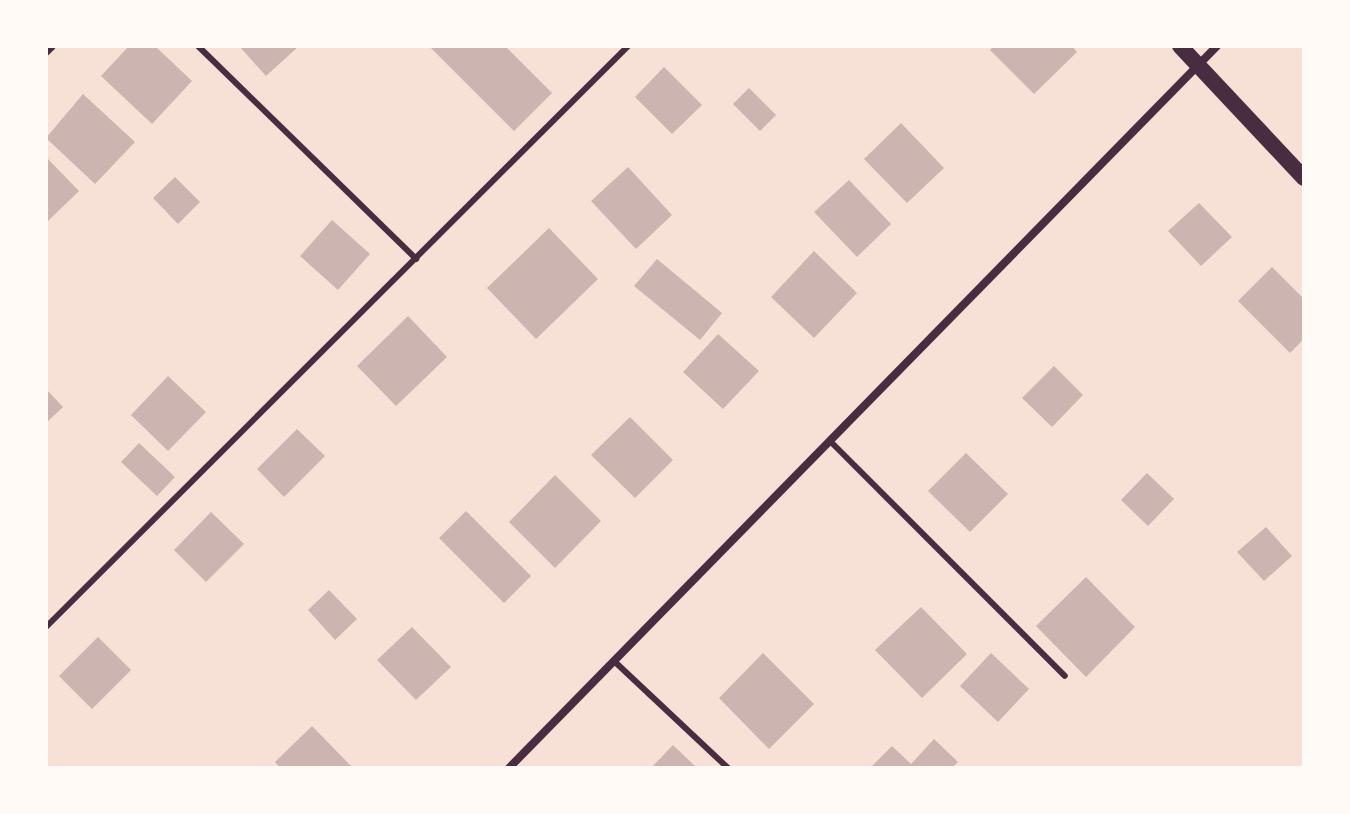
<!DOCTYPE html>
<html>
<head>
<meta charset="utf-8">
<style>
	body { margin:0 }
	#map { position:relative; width:1350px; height:814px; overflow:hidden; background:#f7e1d7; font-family:Helvetica,sans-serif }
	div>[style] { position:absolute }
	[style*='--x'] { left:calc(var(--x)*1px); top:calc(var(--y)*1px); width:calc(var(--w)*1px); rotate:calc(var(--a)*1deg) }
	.building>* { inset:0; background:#ccb4b1 }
	.service>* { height:6px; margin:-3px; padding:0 3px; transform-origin:3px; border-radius:3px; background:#4a2c40 }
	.minor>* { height:8px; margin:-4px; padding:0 4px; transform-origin:4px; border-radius:4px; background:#4a2c40 }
	.secondary>* { height:16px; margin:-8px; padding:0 8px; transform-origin:8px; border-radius:8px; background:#4a2c40 }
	span { translate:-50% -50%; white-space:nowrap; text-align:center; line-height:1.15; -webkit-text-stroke:6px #fffaf5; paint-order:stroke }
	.frame { position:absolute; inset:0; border:48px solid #fffaf5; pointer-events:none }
</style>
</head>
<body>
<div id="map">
	<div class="building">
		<i style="clip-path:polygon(129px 46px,155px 46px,192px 81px,152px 124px,101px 76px)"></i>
		<i style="clip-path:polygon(239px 46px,299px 46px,266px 76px)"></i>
		<i style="clip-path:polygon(429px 46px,505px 46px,552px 93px,514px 131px)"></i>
		<i style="clip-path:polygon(994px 46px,1072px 46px,1077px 52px,1034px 94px,990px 50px)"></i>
		<i style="clip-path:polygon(664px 67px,702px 105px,672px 134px,635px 97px)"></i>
		<i style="clip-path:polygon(749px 88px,776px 115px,760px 131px,733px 104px)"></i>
		<i style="clip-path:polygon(83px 94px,135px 142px,95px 184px,46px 138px)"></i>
		<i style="clip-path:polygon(901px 123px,944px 168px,907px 203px,864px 159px)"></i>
		<i style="clip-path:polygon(46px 157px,79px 191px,48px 221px,46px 219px)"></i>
		<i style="clip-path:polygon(628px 167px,672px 215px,636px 249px,591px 201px)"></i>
		<i style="clip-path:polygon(175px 177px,200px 202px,178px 224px,153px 198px)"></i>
		<i style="clip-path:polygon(849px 180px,891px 224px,857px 257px,814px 212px)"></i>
		<i style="clip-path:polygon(1199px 203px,1232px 237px,1201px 266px,1168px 231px)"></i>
		<i style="clip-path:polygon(332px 220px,370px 254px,338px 290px,300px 256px)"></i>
		<i style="clip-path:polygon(549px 228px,598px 279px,536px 339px,487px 288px)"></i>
		<i style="clip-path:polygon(814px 251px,857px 293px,814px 338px,771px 297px)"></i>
		<i style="clip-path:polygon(657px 259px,722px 313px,700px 340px,634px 286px)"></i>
		<i style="clip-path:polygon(1272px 267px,1304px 299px,1304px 339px,1290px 353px,1238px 301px)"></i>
		<i style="clip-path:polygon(408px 316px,447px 357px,396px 406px,357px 366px)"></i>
		<i style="clip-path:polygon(718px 334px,759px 371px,723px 409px,683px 372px)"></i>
		<i style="clip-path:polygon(1054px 366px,1083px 395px,1052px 427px,1022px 398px)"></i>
		<i style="clip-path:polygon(168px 376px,206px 412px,168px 451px,131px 415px)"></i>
		<i style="clip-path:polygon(46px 389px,63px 407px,46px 423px)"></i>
		<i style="clip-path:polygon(630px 417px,673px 460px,635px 498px,591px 455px)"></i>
		<i style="clip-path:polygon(297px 429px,325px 456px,284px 497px,257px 469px)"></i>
		<i style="clip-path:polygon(139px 443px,175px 477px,157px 496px,121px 462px)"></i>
		<i style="clip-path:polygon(966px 453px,1008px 494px,970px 532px,928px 491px)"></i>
		<i style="clip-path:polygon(1147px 473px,1174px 499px,1148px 526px,1121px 500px)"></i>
		<i style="clip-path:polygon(555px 475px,601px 521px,555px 568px,509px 522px)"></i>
		<i style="clip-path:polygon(466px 511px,531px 576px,504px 603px,439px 538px)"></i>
		<i style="clip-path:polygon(211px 512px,244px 544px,206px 582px,174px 550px)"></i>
		<i style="clip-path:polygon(1266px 527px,1292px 556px,1264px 581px,1237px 552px)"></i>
		<i style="clip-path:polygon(1086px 577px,1135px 627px,1086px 677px,1036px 626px)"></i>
		<i style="clip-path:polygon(329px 590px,357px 619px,335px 640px,308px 610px)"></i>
		<i style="clip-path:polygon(921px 607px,967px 654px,922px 698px,875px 650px)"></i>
		<i style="clip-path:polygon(412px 627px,451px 667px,416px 700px,377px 660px)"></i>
		<i style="clip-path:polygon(98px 637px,131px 670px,92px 709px,59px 676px)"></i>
		<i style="clip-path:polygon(763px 653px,814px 704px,769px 749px,719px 698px)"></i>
		<i style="clip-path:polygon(991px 653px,1029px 689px,998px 722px,960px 686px)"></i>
		<i style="clip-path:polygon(312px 726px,353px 768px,280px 768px,275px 762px)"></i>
		<i style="clip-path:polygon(934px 739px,958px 762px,952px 768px,870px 768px,892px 746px,911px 764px)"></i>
		<i style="clip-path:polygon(673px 745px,697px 768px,651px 768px)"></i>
	</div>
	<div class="service">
		<i style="--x:198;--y:46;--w:305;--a:44.3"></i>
		<i style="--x:830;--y:441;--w:332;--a:45"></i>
		<i style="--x:46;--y:627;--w:822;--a:-44.95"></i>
		<i style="--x:614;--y:661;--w:156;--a:43.2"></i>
	</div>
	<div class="minor">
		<i style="--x:46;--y:52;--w:8;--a:-45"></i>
		<i style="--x:509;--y:768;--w:1011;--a:-45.56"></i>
	</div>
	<div class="secondary">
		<i style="--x:1180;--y:46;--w:181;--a:46.8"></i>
	</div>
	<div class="frame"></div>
</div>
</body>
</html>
